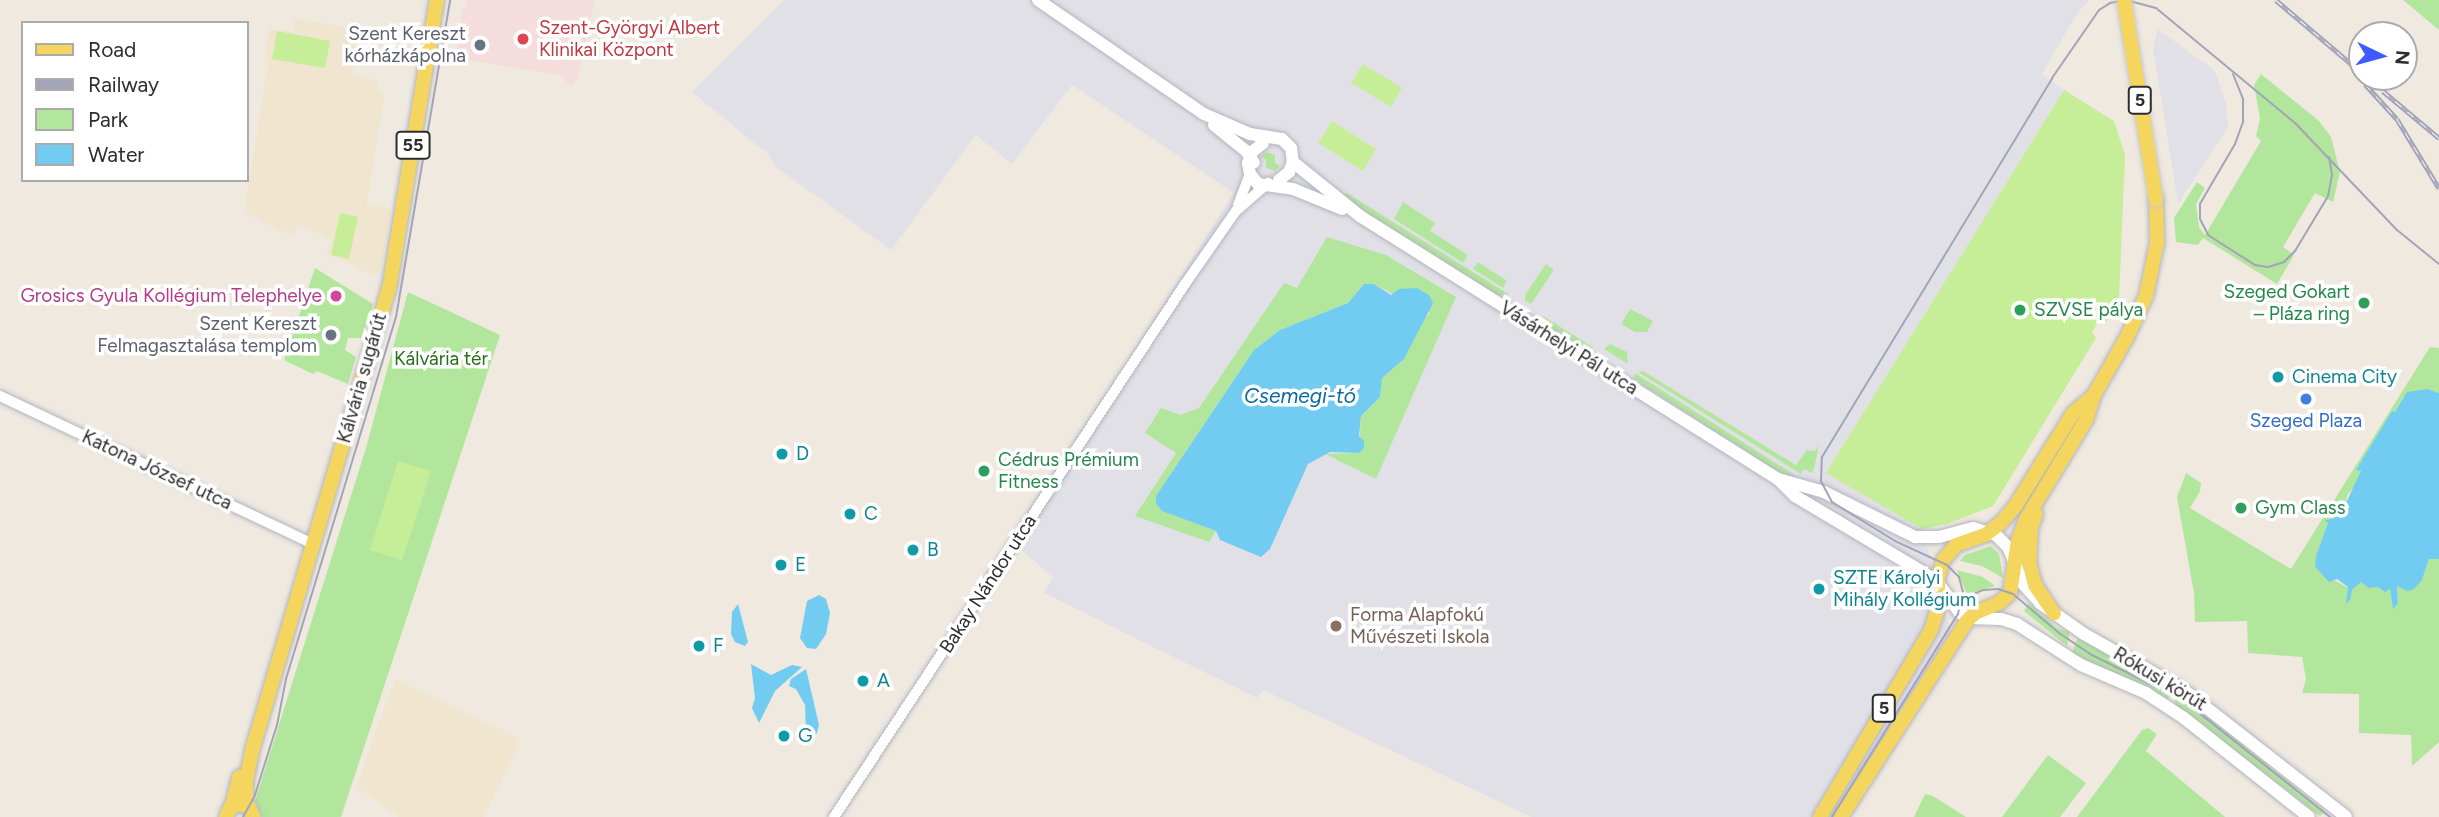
<!DOCTYPE html>
<html>
<head>
<meta charset="utf-8">
<style>
	body { margin:0 }
	#map { position:relative; width:2439px; height:817px; overflow:hidden; background:#efe9e0; font-family:Figtree,sans-serif }
	div>[style] { position:absolute }
	[style*='--x'] { left:calc(var(--x)*1px); top:calc(var(--y)*1px); width:calc(var(--w)*1px); rotate:calc(var(--a)*1deg) }
	.industrial>* { inset:0; background:#e2e0e7 }
	.education>* { inset:0; background:#f0e6cf }
	.medical>* { inset:0; background:#f5ddde }
	.green>* { inset:0; background:#b2e69c }
	.pitch>* { inset:0; background:#c6ed97 }
	.water>* { inset:0; background:#72ccf2 }
	.roads { filter:drop-shadow(0 0 2px #b3b5c1) drop-shadow(0 0 2px #b3b5c1) }
	.tertiary>* { height:10px; margin:-5px; padding:0 5px; transform-origin:5px; border-radius:5px; background:#fff }
	.secondary>* { height:12px; margin:-6px; padding:0 6px; transform-origin:6px; border-radius:6px; background:#fff }
	.primary>* { height:14px; margin:-7px; padding:0 7px; transform-origin:7px; border-radius:7px; background:#f4d65f }
	.tram>* { height:2px; margin:-1px; padding:0 1px; transform-origin:1px; border-radius:1px; background:#a2a4b8 }
	.rail>* { height:5px; margin-top:-2.5px; transform-origin:0; background:repeating-linear-gradient(90deg,#fff 0 8px,#a2a4b8 0 16px); box-sizing:border-box; border-block:2px solid #a2a4b8 }
	.bridges { filter:drop-shadow(0 0 2px #c8c8c8) drop-shadow(0 0 2px #c8c8c8) }
	.primary-bridge>* { height:14px; margin:-7px; padding:0 7px; transform-origin:7px; border-radius:7px; background:#f4d65f }
	.dots>* { width:19px; height:19px; translate:-50% -50%; box-sizing:border-box; border:4px solid #fff; border-radius:50% }
	span { translate:-50% -50%; white-space:nowrap; text-align:center; line-height:1.15; -webkit-text-stroke:7px #fff; paint-order:stroke }
	.shield-label span { padding:2px 5px; background:#fff; border:2px solid; border-radius:5px; -webkit-text-stroke-width:0 }
	.shield-label { font-size:18px; color:#2d2d2d; font-weight:700 }
	.health-label { font-size:19px; color:#be3a42 }
	.left { translate:0 -50%; text-align:left }
	.worship-label { font-size:19px; color:#5b616d }
	.right { translate:-100% -50%; text-align:right }
	.leisure-label { font-size:19px; color:#27864d }
	.hotel-label { font-size:19px; color:#b23c85 }
	.street-label { font-size:19px; color:#2d2d2d }
	.park-label { font-size:19px; color:#286e1a }
	.culture-label { font-size:19px; color:#0d838f }
	.shop-label { font-size:19px; color:#366cbe }
	.education-label { font-size:19px; color:#785e54 }
	.water-label { font-size:21px; color:#0b6aa3; font-style:italic }
	.legend { position:absolute; left:21px; top:21px; width:228px; height:161px; box-sizing:border-box; background:#fff; border:2px solid #ababab; margin:0; padding:9px 12px; list-style:none; font-size:21px; color:#2d2d2d }
	.legend li { display:flex; align-items:center; gap:14px; height:35px }
	.legend b { width:35px; border:2px solid #ababab }
	.north { position:absolute; left:2348px; top:21px; width:70px; height:70px; box-sizing:border-box; background:#fff; border:2px solid #ababab; border-radius:50%; rotate:95deg; font-size:19px; font-weight:700; line-height:28px; text-align:center; color:#2d2d2d }
	.north::after { content:''; display:block; margin:auto; width:24px; height:32px; background:#3e5bfe; clip-path:polygon(50% 0,100% 100%,50% 72%,0 100%) }
</style>
</head>
<body>
<div id="map">
	<div class="industrial">
		<i style="clip-path:polygon(784px 0,2089px 0,2076px 15px,2042px 74px,2064px 90px,1827px 472px,1922px 529px,1955px 647px,1850px 817px,1532px 817px,1263px 690px,1257px 698px,1044px 593px,1053px 577px,1012px 542px,1234px 193px,1072px 85px,1012px 164px,976px 135px,891px 250px,776px 167px,769px 155px,692px 92px)"></i>
		<i style="clip-path:polygon(2158px 29px,2215px 71px,2226px 104px,2228px 127px,2178px 204px,2153px 47px)"></i>
	</div>
	<div class="education">
		<i style="clip-path:polygon(295px 19px,345px 27px,344px 36px,352px 37px,351px 42px,357px 43px,352px 75px,378px 80px,377px 91px,385px 93px,367px 204px,391px 209px,381px 269px,374px 276px,326px 253px,332px 240px,299px 224px,292px 236px,244px 212px,268px 63px,264px 62px,269px 29px,292px 32px)"></i>
		<i style="clip-path:polygon(395px 679px,521px 739px,484px 817px,399px 817px,356px 787px)"></i>
	</div>
	<div class="medical">
		<i style="clip-path:polygon(467px 0,595px 0,578px 79px,571px 86px,559px 75px,456px 58px,462px 9px,465px 10px)"></i>
	</div>
	<div class="green">
		<i style="clip-path:polygon(2403px 0,2439px 0,2439px 30px)"></i>
		<i style="clip-path:polygon(2261px 74px,2319px 121px,2331px 137px,2340px 172px,2333px 202px,2315px 193px,2283px 247px,2294px 255px,2277px 284px,2203px 238px,2198px 245px,2176px 242px,2174px 218px,2197px 182px,2205px 188px,2196px 204px,2199px 227px,2205px 235px,2261px 141px,2256px 136px,2260px 119px,2254px 85px)"></i>
		<i style="clip-path:polygon(1266px 152px,1275px 155px,1275px 163px,1280px 166px,1275px 171px,1266px 168px,1266px 160px,1261px 157px)"></i>
		<i style="clip-path:polygon(1347px 193px,1510px 295px,1495px 296px,1359px 211px,1341px 194px)"></i>
		<i style="clip-path:polygon(1403px 202px,1435px 223px,1430px 231px,1468px 255px,1463px 263px,1394px 219px)"></i>
		<i style="clip-path:polygon(1327px 237px,1386px 255px,1456px 297px,1376px 479px,1325px 454px,1359px 453px,1361px 416px,1380px 397px,1382px 378px,1404px 359px,1423px 320px,1430px 313px,1374px 284px,1364px 284px,1348px 303px,1280px 330px,1254px 350px,1156px 496px,1156px 504px,1162px 511px,1216px 531px,1209px 542px,1135px 516px,1176px 453px,1145px 433px,1161px 408px,1181px 415px,1199px 408px,1284px 283px,1297px 288px)"></i>
		<i style="clip-path:polygon(1478px 262px,1507px 281px,1503px 288px,1473px 269px)"></i>
		<i style="clip-path:polygon(1546px 264px,1554px 270px,1531px 304px,1525px 301px,1525px 295px)"></i>
		<i style="clip-path:polygon(315px 268px,373px 304px,362px 338px,348px 338px,345px 350px,356px 357px,348px 384px,317px 371px,313px 374px,284px 360px)"></i>
		<i style="clip-path:polygon(408px 292px,500px 335px,341px 817px,262px 817px,255px 801px,366px 448px)"></i>
		<i style="clip-path:polygon(1630px 309px,1653px 321px,1647px 332px,1635px 332px,1621px 324px)"></i>
		<i style="clip-path:polygon(1543px 316px,1594px 348px,1587px 349px,1548px 326px)"></i>
		<i style="clip-path:polygon(1610px 344px,1627px 352px,1628px 364px,1604px 349px)"></i>
		<i style="clip-path:polygon(2430px 347px,2439px 348px,2439px 393px,2428px 389px,2395px 412px,2356px 470px,2361px 470px,2357px 484px,2348px 494px,2344px 507px,2328px 523px,2325px 532px,2325px 575px,2352px 590px,2361px 582px,2390px 588px,2393px 608px,2398px 603px,2397px 585px,2422px 580px,2429px 559px,2439px 559px,2439px 742px,2412px 766px,2411px 735px,2359px 733px,2359px 694px,2302px 693px,2306px 679px,2302px 657px,2248px 653px,2247px 621px,2195px 622px,2194px 593px,2177px 497px,2186px 473px,2201px 483px,2200px 491px,2190px 508px,2291px 569px)"></i>
		<i style="clip-path:polygon(1643px 371px,1796px 465px,1807px 450px,1815px 451px,1819px 445px,1814px 469px,1812px 473px,1804px 469px,1801px 474px,1638px 372px)"></i>
		<i style="clip-path:polygon(1635px 373px,1793px 474px,1794px 476px,1791px 480px,1634px 379px)"></i>
		<i style="clip-path:polygon(1991px 546px,1999px 554px,2003px 578px,1982px 566px,1960px 561px,1965px 555px)"></i>
		<i style="clip-path:polygon(1957px 570px,1983px 577px,1995px 586px,1967px 594px)"></i>
		<i style="clip-path:polygon(2029px 603px,2057px 628px,2070px 632px,2067px 646px,2024px 611px)"></i>
		<i style="clip-path:polygon(2078px 637px,2172px 692px,2168px 699px,2072px 653px)"></i>
		<i style="clip-path:polygon(2178px 695px,2200px 710px,2325px 811px,2320px 816px,2176px 705px,2174px 702px)"></i>
		<i style="clip-path:polygon(2148px 728px,2157px 734px,2146px 751px,2225px 817px,2077px 817px,2142px 730px)"></i>
		<i style="clip-path:polygon(2048px 755px,2086px 783px,2060px 817px,2002px 817px)"></i>
		<i style="clip-path:polygon(1925px 794px,1933px 796px,1966px 817px,1914px 817px)"></i>
	</div>
	<div class="pitch">
		<i style="clip-path:polygon(277px 31px,330px 41px,325px 68px,272px 59px)"></i>
		<i style="clip-path:polygon(1363px 64px,1402px 88px,1391px 107px,1351px 83px)"></i>
		<i style="clip-path:polygon(2064px 90px,2114px 121px,2125px 155px,2119px 299px,2107px 321px,2099px 321px,2092px 332px,2096px 338px,1993px 506px,1947px 524px,1922px 529px,1826px 473px)"></i>
		<i style="clip-path:polygon(1332px 121px,1376px 149px,1363px 171px,1318px 143px)"></i>
		<i style="clip-path:polygon(340px 213px,358px 217px,349px 259px,331px 255px)"></i>
		<i style="clip-path:polygon(398px 461px,431px 471px,402px 560px,370px 550px)"></i>
	</div>
	<div class="water">
		<i style="clip-path:polygon(1364px 284px,1374px 284px,1391px 295px,1399px 289px,1417px 288px,1429px 295px,1433px 303px,1404px 359px,1382px 378px,1380px 397px,1361px 416px,1359px 436px,1364px 441px,1364px 448px,1359px 453px,1330px 452px,1308px 464px,1270px 549px,1261px 557px,1220px 540px,1216px 531px,1162px 511px,1156px 504px,1156px 496px,1254px 350px,1280px 330px,1348px 303px)"></i>
		<i style="clip-path:polygon(2428px 389px,2439px 393px,2439px 559px,2429px 559px,2422px 580px,2414px 589px,2408px 591px,2397px 586px,2398px 603px,2393px 609px,2390px 589px,2385px 592px,2378px 587px,2369px 588px,2361px 582px,2352px 590px,2350px 600px,2346px 604px,2348px 587px,2337px 579px,2329px 582px,2315px 567px,2316px 556px,2328px 523px,2325px 520px,2332px 519px,2344px 507px,2361px 471px,2356px 470px,2392px 411px,2395px 412px,2407px 392px)"></i>
		<i style="clip-path:polygon(819px 595px,826px 599px,830px 613px,826px 634px,816px 649px,807px 648px,800px 638px,807px 601px)"></i>
		<i style="clip-path:polygon(738px 604px,748px 642px,745px 646px,735px 642px,731px 634px,732px 612px)"></i>
		<i style="clip-path:polygon(751px 664px,771px 675px,792px 665px,802px 667px,775px 691px,759px 723px,752px 708px,755px 698px)"></i>
		<i style="clip-path:polygon(806px 669px,819px 725px,817px 733px,809px 736px,806px 735px,805px 705px,796px 689px,789px 686px,791px 679px)"></i>
	</div>
	<div class="roads">
		<div class="tertiary">
			<i style="--x:1238;--y:205;--w:33;--a:-69"></i>
			<i style="--x:0;--y:396;--w:346;--a:25.3"></i>
			<i style="--x:834;--y:817;--w:638;--a:-56.63"></i>
			<i style="--x:1185;--y:284;--w:89;--a:-55.1"></i>
			<i style="--x:1236;--y:211;--w:43;--a:-41.2"></i>
		</div>
		<div class="secondary">
			<i style="--x:1038;--y:0;--w:201;--a:34.5"></i>
			<i style="--x:1204;--y:114;--w:50;--a:23.5"></i>
			<i style="--x:1250;--y:134;--w:32;--a:9"></i>
			<i style="--x:1282;--y:139;--w:13;--a:45"></i>
			<i style="--x:1291;--y:148;--w:14;--a:82"></i>
			<i style="--x:1293;--y:162;--w:11;--a:112"></i>
			<i style="--x:1289;--y:172;--w:13;--a:141"></i>
			<i style="--x:1214;--y:125;--w:41;--a:39.1"></i>
			<i style="--x:1246;--y:151;--w:14;--a:56"></i>
			<i style="--x:1263;--y:143;--w:14;--a:141"></i>
			<i style="--x:1252;--y:152;--w:12;--a:110"></i>
			<i style="--x:1248;--y:163;--w:11;--a:80"></i>
			<i style="--x:1250;--y:174;--w:13;--a:51"></i>
			<i style="--x:1258;--y:184;--w:35;--a:8"></i>
			<i style="--x:1293;--y:189;--w:53;--a:22.2"></i>
			<i style="--x:1293;--y:162;--w:86;--a:38.9"></i>
			<i style="--x:1360;--y:216;--w:494;--a:32.2"></i>
			<i style="--x:1778;--y:479;--w:24;--a:45"></i>
			<i style="--x:1795;--y:496;--w:147;--a:30.8"></i>
			<i style="--x:1921;--y:571;--w:21;--a:35"></i>
			<i style="--x:1938;--y:583;--w:37;--a:54"></i>
			<i style="--x:1960;--y:613;--w:10;--a:29"></i>
			<i style="--x:1969;--y:618;--w:32;--a:2"></i>
			<i style="--x:2001;--y:619;--w:17;--a:17"></i>
			<i style="--x:2017;--y:624;--w:76;--a:32.6"></i>
			<i style="--x:2081;--y:665;--w:71;--a:23.3"></i>
			<i style="--x:2146;--y:693;--w:45;--a:33.3"></i>
			<i style="--x:2184;--y:718;--w:159;--a:38.4"></i>
			<i style="--x:1778;--y:479;--w:48;--a:15.8"></i>
			<i style="--x:1824;--y:492;--w:102;--a:26.3"></i>
			<i style="--x:1915;--y:537;--w:24;--a:0"></i>
			<i style="--x:1939;--y:537;--w:35;--a:-15"></i>
			<i style="--x:1973;--y:528;--w:24;--a:17"></i>
			<i style="--x:1996;--y:535;--w:17;--a:45"></i>
			<i style="--x:2008;--y:547;--w:41;--a:67.2"></i>
			<i style="--x:2024;--y:585;--w:24;--a:48"></i>
			<i style="--x:2040;--y:603;--w:54;--a:35.2"></i>
			<i style="--x:2084;--y:634;--w:116;--a:29.4"></i>
			<i style="--x:2185;--y:691;--w:204;--a:38"></i>
		</div>
		<div class="primary">
			<i style="--x:2036;--y:514;--w:15;--a:110"></i>
			<i style="--x:2031;--y:528;--w:34;--a:93"></i>
			<i style="--x:2029;--y:562;--w:24;--a:75"></i>
			<i style="--x:2035;--y:585;--w:34;--a:56"></i>
			<i style="--x:246;--y:805;--w:23;--a:-90"></i>
			<i style="--x:246;--y:782;--w:36;--a:-79"></i>
			<i style="--x:253;--y:747;--w:478;--a:-73.5"></i>
			<i style="--x:389;--y:289;--w:293;--a:-80.6"></i>
			<i style="--x:232;--y:806;--w:30;--a:-76"></i>
			<i style="--x:226;--y:817;--w:10;--a:-66"></i>
			<i style="--x:230;--y:808;--w:10;--a:-24"></i>
			<i style="--x:239;--y:804;--w:10;--a:17"></i>
			<i style="--x:249;--y:807;--w:11;--a:68"></i>
			<i style="--x:1820;--y:817;--w:217;--a:-59.3"></i>
			<i style="--x:1931;--y:630;--w:23;--a:-72"></i>
			<i style="--x:1938;--y:608;--w:31;--a:-90"></i>
			<i style="--x:1938;--y:577;--w:19;--a:-72"></i>
			<i style="--x:1944;--y:559;--w:18;--a:-49"></i>
			<i style="--x:1956;--y:545;--w:31;--a:-19"></i>
			<i style="--x:1985;--y:535;--w:20;--a:-37"></i>
			<i style="--x:2001;--y:523;--w:23;--a:-50"></i>
			<i style="--x:2016;--y:505;--w:108;--a:-58.2"></i>
			<i style="--x:2073;--y:413;--w:26;--a:-40"></i>
			<i style="--x:1841;--y:817;--w:232;--a:-57.3"></i>
			<i style="--x:1966;--y:622;--w:13;--a:-45"></i>
			<i style="--x:1975;--y:613;--w:26;--a:-23"></i>
			<i style="--x:1999;--y:603;--w:15;--a:-42"></i>
			<i style="--x:2010;--y:593;--w:53;--a:-81.3"></i>
			<i style="--x:2018;--y:541;--w:23;--a:-70"></i>
			<i style="--x:2026;--y:519;--w:116;--a:-58.8"></i>
			<i style="--x:2086;--y:420;--w:26;--a:-72"></i>
			<i style="--x:2094;--y:395;--w:67;--a:-60.4"></i>
			<i style="--x:2127;--y:337;--w:45;--a:-65.1"></i>
			<i style="--x:2146;--y:296;--w:54;--a:-78.3"></i>
			<i style="--x:2157;--y:243;--w:44;--a:-91.3"></i>
		</div>
	</div>
	<div class="tram">
		<i style="--x:2233;--y:74;--w:27;--a:68"></i>
		<i style="--x:2243;--y:99;--w:23;--a:90"></i>
		<i style="--x:2243;--y:122;--w:23;--a:110"></i>
		<i style="--x:2235;--y:144;--w:69;--a:120.3"></i>
		<i style="--x:2200;--y:204;--w:15;--a:90"></i>
		<i style="--x:2200;--y:219;--w:18;--a:63"></i>
		<i style="--x:2208;--y:235;--w:56;--a:32.6"></i>
		<i style="--x:2255;--y:265;--w:13;--a:9"></i>
		<i style="--x:2268;--y:267;--w:17;--a:-17"></i>
		<i style="--x:2284;--y:262;--w:16;--a:-45"></i>
		<i style="--x:2295;--y:251;--w:64;--a:-59"></i>
		<i style="--x:2328;--y:196;--w:21;--a:-79"></i>
		<i style="--x:2332;--y:175;--w:18;--a:-99"></i>
		<i style="--x:1959;--y:606;--w:14;--a:-45"></i>
		<i style="--x:1969;--y:596;--w:15;--a:-23"></i>
		<i style="--x:1983;--y:590;--w:15;--a:-4"></i>
		<i style="--x:1998;--y:589;--w:16;--a:18"></i>
		<i style="--x:2013;--y:594;--w:60;--a:40.3"></i>
		<i style="--x:2059;--y:633;--w:37;--a:34"></i>
		<i style="--x:2090;--y:654;--w:96;--a:26.6"></i>
		<i style="--x:2176;--y:697;--w:27;--a:34"></i>
		<i style="--x:2198;--y:712;--w:169;--a:38.5"></i>
		<i style="--x:243;--y:817;--w:25;--a:-61"></i>
		<i style="--x:255;--y:795;--w:73;--a:-72.6"></i>
		<i style="--x:277;--y:725;--w:47;--a:-78.9"></i>
		<i style="--x:286;--y:679;--w:378;--a:-73.1"></i>
		<i style="--x:396;--y:317;--w:322;--a:-80.3"></i>
		<i style="--x:1832;--y:817;--w:239;--a:-58.2"></i>
		<i style="--x:1958;--y:614;--w:23;--a:-77"></i>
		<i style="--x:1963;--y:592;--w:16;--a:-105"></i>
		<i style="--x:1959;--y:577;--w:17;--a:-135"></i>
		<i style="--x:1947;--y:565;--w:57;--a:-155.2"></i>
		<i style="--x:1895;--y:541;--w:74;--a:-148.2"></i>
		<i style="--x:1832;--y:502;--w:24;--a:-118"></i>
		<i style="--x:1821;--y:481;--w:24;--a:-88"></i>
		<i style="--x:1822;--y:457;--w:443;--a:-58.7"></i>
		<i style="--x:2052;--y:78;--w:83;--a:-55.3"></i>
		<i style="--x:2099;--y:10;--w:13;--a:-32"></i>
		<i style="--x:2110;--y:3;--w:16;--a:-11"></i>
		<i style="--x:2126;--y:0;--w:31;--a:15"></i>
		<i style="--x:2156;--y:8;--w:182;--a:39.6"></i>
		<i style="--x:2296;--y:124;--w:146;--a:46.4"></i>
		<i style="--x:2397;--y:230;--w:54;--a:39"></i>
	</div>
	<div class="rail">
		<i style="--x:2276;--y:0;--w:113;--a:40.3"></i>
		<i style="--x:2365;--y:84;--w:47;--a:47.6"></i>
		<i style="--x:2397;--y:119;--w:81;--a:58.7"></i>
		<i style="--x:2383;--y:91;--w:73;--a:40"></i>
	</div>
	<div class="bridges">
		<div class="primary-bridge">
			<i style="--x:2124;--y:0;--w:202;--a:80.9"></i>
		</div>
	</div>
	<div class="dots">
		<i style="left:523px;top:39px;background:#e0444e"></i>
		<i style="left:480px;top:45px;background:#6b7280"></i>
		<i style="left:336px;top:296px;background:#d1479c"></i>
		<i style="left:2364px;top:303px;background:#2e9e5b"></i>
		<i style="left:2020px;top:310px;background:#2e9e5b"></i>
		<i style="left:331px;top:335px;background:#6b7280"></i>
		<i style="left:2278px;top:377px;background:#0f9aa8"></i>
		<i style="left:2306px;top:399px;background:#3f7fe0"></i>
		<i style="left:782px;top:454px;background:#0f9aa8"></i>
		<i style="left:984px;top:471px;background:#2e9e5b"></i>
		<i style="left:2241px;top:508px;background:#2e9e5b"></i>
		<i style="left:850px;top:514px;background:#0f9aa8"></i>
		<i style="left:913px;top:550px;background:#0f9aa8"></i>
		<i style="left:781px;top:565px;background:#0f9aa8"></i>
		<i style="left:1819px;top:589px;background:#0f9aa8"></i>
		<i style="left:1336px;top:626px;background:#8d6e63"></i>
		<i style="left:699px;top:646px;background:#0f9aa8"></i>
		<i style="left:863px;top:681px;background:#0f9aa8"></i>
		<i style="left:784px;top:736px;background:#0f9aa8"></i>
	</div>
	<div class="shield-label">
		<span style="left:2140px;top:100px">5</span>
		<span style="left:413px;top:145px">55</span>
		<span style="left:1884px;top:708px">5</span>
	</div>
	<div class="health-label">
		<span class="left" style="left:539px;top:39px">Szent-Györgyi Albert<br>Klinikai Központ</span>
	</div>
	<div class="worship-label">
		<span class="right" style="left:466px;top:45px">Szent Kereszt<br>kórházkápolna</span>
		<span class="right" style="left:317px;top:335px">Szent Kereszt<br>Felmagasztalása templom</span>
	</div>
	<div class="leisure-label">
		<span class="right" style="left:2350px;top:303px">Szeged Gokart<br>– Pláza ring</span>
		<span class="left" style="left:2034px;top:310px">SZVSE pálya</span>
		<span class="left" style="left:998px;top:471px">Cédrus Prémium<br>Fitness</span>
		<span class="left" style="left:2255px;top:508px">Gym Class</span>
	</div>
	<div class="hotel-label">
		<span class="right" style="left:322px;top:296px">Grosics Gyula Kollégium Telephelye</span>
	</div>
	<div class="street-label">
		<span style="left:1569px;top:348px;rotate:32deg">Vásárhelyi Pál utca</span>
		<span style="left:362px;top:378px;rotate:-74deg">Kálvária sugárút</span>
		<span style="left:157px;top:470px;rotate:25deg">Katona József utca</span>
		<span style="left:988px;top:584px;rotate:-57deg">Bakay Nándor utca</span>
		<span style="left:2160px;top:679px;rotate:31deg">Rókusi körút</span>
	</div>
	<div class="park-label">
		<span style="left:441px;top:359px">Kálvária tér</span>
	</div>
	<div class="culture-label">
		<span class="left" style="left:2292px;top:377px">Cinema City</span>
		<span class="left" style="left:796px;top:454px">D</span>
		<span class="left" style="left:864px;top:514px">C</span>
		<span class="left" style="left:927px;top:550px">B</span>
		<span class="left" style="left:795px;top:565px">E</span>
		<span class="left" style="left:1833px;top:589px">SZTE Károlyi<br>Mihály Kollégium</span>
		<span class="left" style="left:713px;top:646px">F</span>
		<span class="left" style="left:877px;top:681px">A</span>
		<span class="left" style="left:798px;top:736px">G</span>
	</div>
	<div class="shop-label">
		<span style="left:2306px;top:421px">Szeged Plaza</span>
	</div>
	<div class="education-label">
		<span class="left" style="left:1350px;top:626px">Forma Alapfokú<br>Művészeti Iskola</span>
	</div>
	<div class="water-label">
		<span style="left:1300px;top:396px">Csemegi-tó</span>
	</div>
	<ul class="legend">
	<li><b style="height:9px;background:#f4d65f"></b>Road</li>
	<li><b style="height:9px;background:#a2a4b8"></b>Railway</li>
	<li><b style="height:19px;background:#b2e69c"></b>Park</li>
	<li><b style="height:19px;background:#72ccf2"></b>Water</li>
	</ul>
	<div class="north">N</div>
</div>
</body>
</html>
